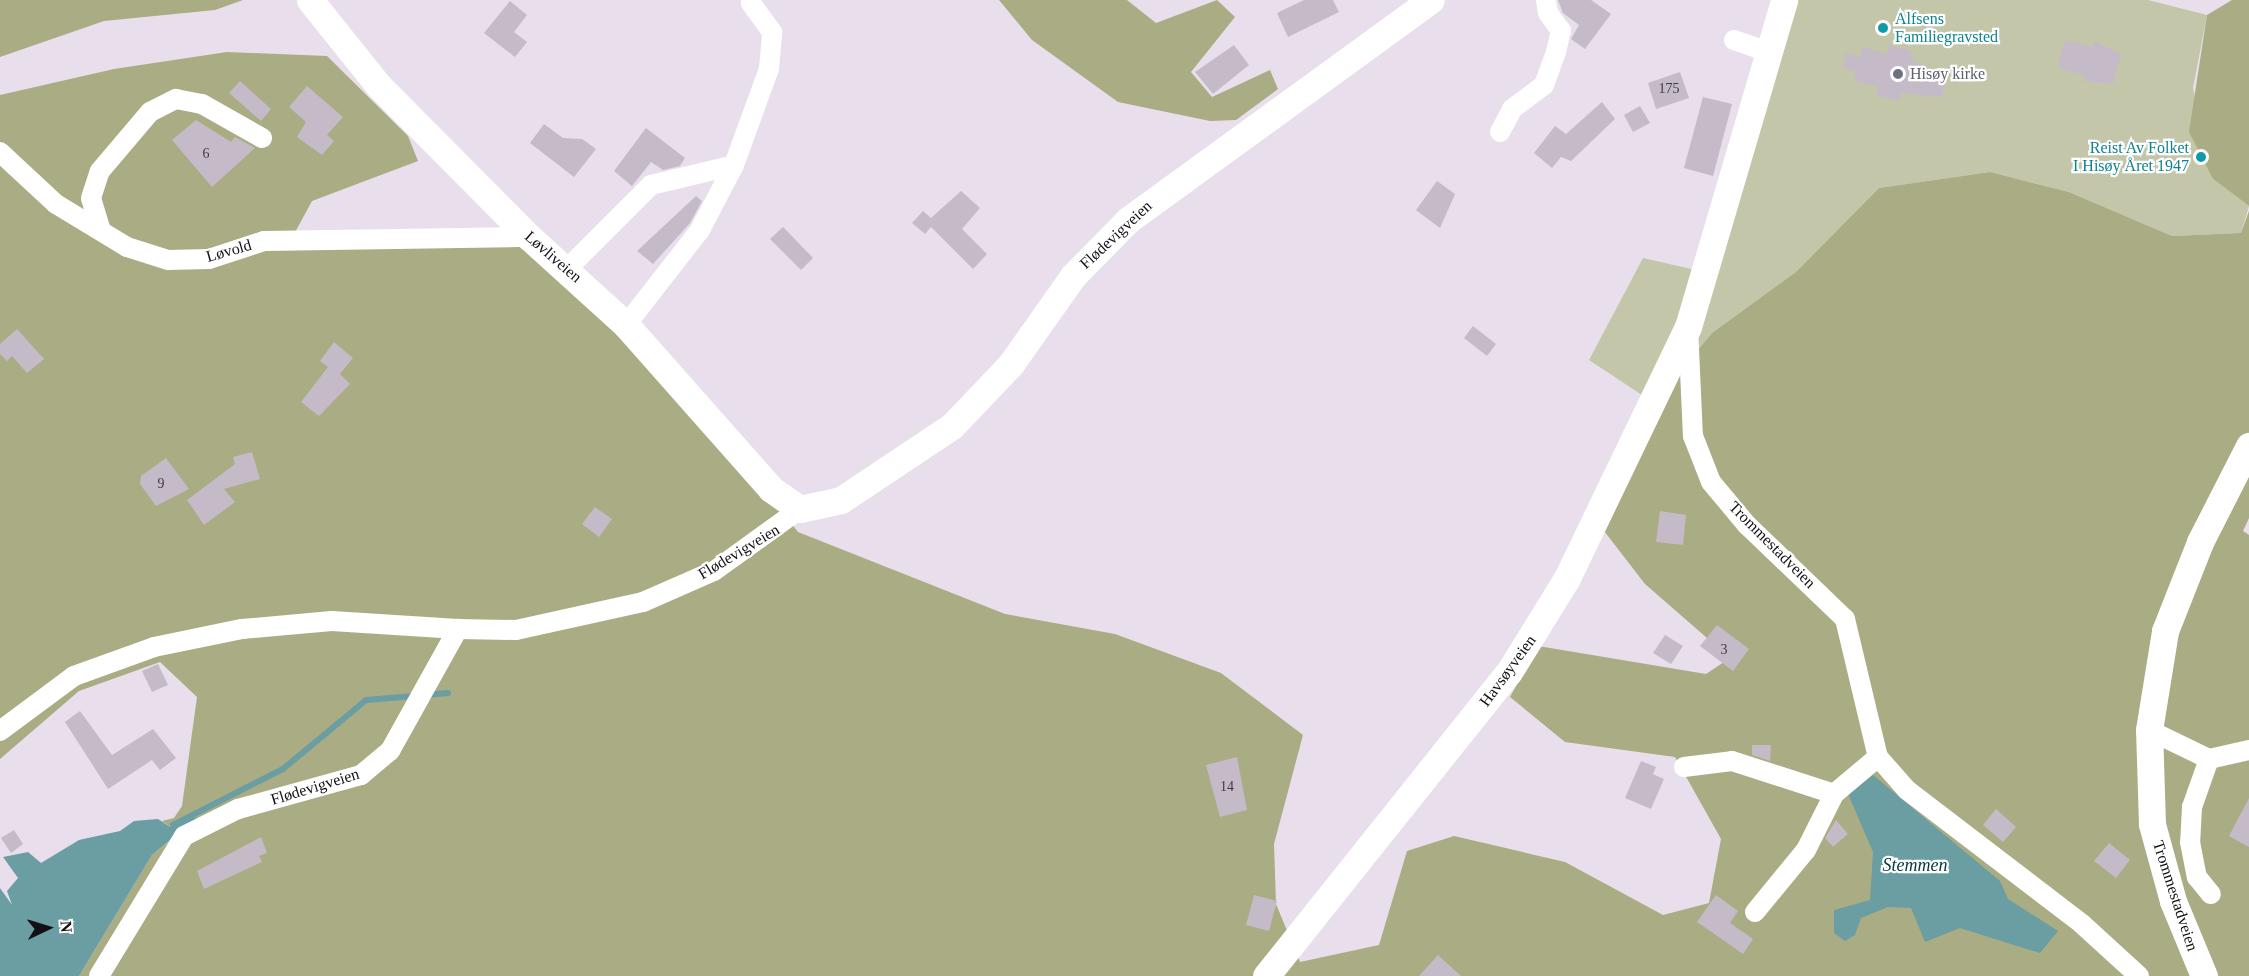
<!DOCTYPE html>
<html>
<head>
<meta charset="utf-8">
<style>
	body { margin:0 }
	#map { position:relative; width:2249px; height:976px; overflow:hidden; background:#e9deeb; font-family:"Times New Roman",serif }
	div>[style] { position:absolute }
	[style*='--x'] { left:calc(var(--x)*1px); top:calc(var(--y)*1px); width:calc(var(--w)*1px); rotate:calc(var(--a)*1deg) }
	.green>* { inset:0; background:#c4c6a9 }
	.forest>* { inset:0; background:#aaac83 }
	.water>* { inset:0; background:#6a9ea2 }
	.stream>* { height:6px; margin:-3px; padding:0 3px; transform-origin:3px; border-radius:3px; background:#6a9ea2 }
	.building>* { inset:0; background:#c5bac7 }
	.street>* { height:20px; margin:-10px; padding:0 10px; transform-origin:10px; border-radius:10px; background:#fff }
	.secondary>* { height:27px; margin:-13.5px; padding:0 13.5px; transform-origin:13.5px; border-radius:13.5px; background:#fff }
	.dots>* { width:16px; height:16px; translate:-50% -50%; box-sizing:border-box; border:3px solid #fff; border-radius:50% }
	span { translate:-50% -50%; white-space:nowrap; text-align:center; line-height:1.15; -webkit-text-stroke:4.5px #fff; paint-order:stroke }
	.number-label { font-size:14px; color:#403a41 }
	.number-label span { -webkit-text-stroke-width:0 }
	.culture-label { font-size:16px; color:#0d838f }
	.left { translate:0 -50%; text-align:left }
	.right { translate:-100% -50%; text-align:right }
	.worship-label { font-size:16px; color:#5b616d }
	.street-label { font-size:16px; color:#131014 }
	.water-label { font-size:18px; color:#04393c; font-style:italic }
	.north { position:absolute; left:18px; top:898px; width:60px; height:60px; -webkit-text-stroke:4px #fff; paint-order:stroke; rotate:86deg; font-size:16px; font-weight:700; line-height:24px; text-align:center; color:#131014 }
	.north::after { content:''; display:block; margin:auto; width:21px; height:27px; background:#131014; clip-path:polygon(50% 0,100% 100%,50% 72%,0 100%) }
</style>
</head>
<body>
<div id="map">
	<div class="green">
		<i style="clip-path:polygon(1796px 0,2148px 0,2207px 15px,2193px 88px,2213px 179px,2249px 206px,2241px 233px,2172px 236px,2069px 192px,1990px 172px,1879px 188px,1796px 272px,1712px 333px,1654px 403px,1589px 360px,1643px 258px,1709px 273px)"></i>
	</div>
	<div class="forest">
		<i style="clip-path:polygon(0 0,243px 0,215px 10px,104px 21px,0 57px)"></i>
		<i style="clip-path:polygon(999px 0,1127px 0,1156px 23px,1217px 0,1235px 17px,1191px 72px,1212px 97px,1270px 70px,1278px 89px,1236px 120px,1210px 121px,1118px 102px,1032px 40px)"></i>
		<i style="clip-path:polygon(2232px 0,2249px 0,2249px 206px,2213px 179px,2189px 132px,2207px 15px)"></i>
		<i style="clip-path:polygon(227px 52px,327px 56px,408px 136px,418px 161px,312px 201px,293px 236px,521px 237px,729px 445px,798px 532px,1005px 614px,1115px 634px,1221px 673px,1303px 735px,1274px 844px,1276px 904px,1300px 962px,1379px 945px,1407px 851px,1454px 836px,1565px 862px,1663px 915px,1709px 903px,1721px 839px,1675px 757px,1565px 742px,1510px 697px,1538px 646px,1706px 674px,1730px 658px,1645px 584px,1601px 527px,1654px 403px,1712px 333px,1796px 272px,1879px 188px,1990px 172px,2069px 192px,2172px 236px,2241px 233px,2249px 211px,2249px 518px,2243px 531px,2249px 535px,2249px 976px,79px 976px,152px 855px,197px 819px,170px 827px,162px 821px,174px 818px,182px 806px,197px 697px,160px 662px,79px 691px,0 759px,0 95px,114px 69px)"></i>
	</div>
	<div class="water">
		<i style="clip-path:polygon(1873px 775px,2000px 881px,2008px 899px,2058px 931px,2040px 953px,1960px 928px,1925px 942px,1911px 908px,1888px 907px,1861px 918px,1855px 935px,1845px 941px,1834px 933px,1834px 910px,1870px 900px,1873px 852px,1848px 794px)"></i>
		<i style="clip-path:polygon(191px 817px,197px 818px,152px 855px,79px 976px,0 976px,0 888px,12px 905px,7px 891px,18px 878px,3px 857px,28px 852px,41px 863px,79px 840px,120px 831px,134px 821px,158px 819px,170px 827px)"></i>
	</div>
	<div class="stream">
		<i style="--x:425;--y:695;--w:23;--a:-5"></i>
		<i style="--x:173;--y:825;--w:123;--a:-27"></i>
		<i style="--x:283;--y:769;--w:108;--a:-39.7"></i>
		<i style="--x:366;--y:700;--w:49;--a:-4.7"></i>
	</div>
	<div class="building">
		<i style="clip-path:polygon(1304px 0,1333px 0,1339px 12px,1288px 37px,1277px 13px)"></i>
		<i style="clip-path:polygon(1558px 0,1591px 0,1611px 14px,1585px 49px,1571px 39px,1579px 25px,1563px 13px)"></i>
		<i style="clip-path:polygon(510px 1px,527px 15px,514px 32px,527px 42px,515px 57px,484px 33px)"></i>
		<i style="clip-path:polygon(2070px 41px,2093px 47px,2094px 41px,2121px 54px,2113px 84px,2083px 81px,2085px 75px,2062px 69px,2058px 64px,2064px 42px)"></i>
		<i style="clip-path:polygon(1234px 45px,1249px 65px,1213px 94px,1195px 72px)"></i>
		<i style="clip-path:polygon(1889px 45px,1912px 51px,1910px 59px,1947px 76px,1942px 97px,1901px 93px,1899px 101px,1876px 95px,1878px 87px,1854px 80px,1856px 72px,1842px 68px,1846px 53px,1860px 57px,1862px 47px,1887px 54px)"></i>
		<i style="clip-path:polygon(1680px 72px,1689px 98px,1656px 109px,1648px 83px)"></i>
		<i style="clip-path:polygon(240px 81px,271px 109px,261px 121px,229px 93px)"></i>
		<i style="clip-path:polygon(307px 86px,343px 117px,327px 135px,334px 141px,322px 155px,297px 137px,306px 122px,289px 107px)"></i>
		<i style="clip-path:polygon(1703px 97px,1732px 104px,1713px 176px,1684px 168px)"></i>
		<i style="clip-path:polygon(1602px 102px,1615px 119px,1571px 161px,1561px 157px,1552px 168px,1534px 153px,1555px 126px,1566px 134px)"></i>
		<i style="clip-path:polygon(1640px 106px,1650px 123px,1633px 132px,1624px 115px)"></i>
		<i style="clip-path:polygon(196px 120px,231px 142px,235px 137px,255px 148px,212px 187px,172px 140px)"></i>
		<i style="clip-path:polygon(544px 124px,563px 138px,582px 139px,596px 149px,574px 177px,530px 143px)"></i>
		<i style="clip-path:polygon(646px 128px,685px 158px,680px 166px,663px 170px,651px 162px,632px 186px,614px 171px)"></i>
		<i style="clip-path:polygon(1437px 181px,1455px 194px,1440px 228px,1416px 210px)"></i>
		<i style="clip-path:polygon(961px 191px,980px 208px,962px 229px,987px 254px,973px 269px,931px 227px,925px 234px,912px 223px,923px 211px,931px 218px)"></i>
		<i style="clip-path:polygon(696px 196px,702px 201px,690px 223px,653px 264px,637px 251px)"></i>
		<i style="clip-path:polygon(783px 227px,813px 258px,801px 270px,770px 239px)"></i>
		<i style="clip-path:polygon(1473px 326px,1496px 344px,1487px 356px,1464px 338px)"></i>
		<i style="clip-path:polygon(17px 329px,44px 359px,27px 373px,12px 356px,7px 361px,0 354px,0 344px)"></i>
		<i style="clip-path:polygon(334px 342px,353px 358px,340px 374px,350px 384px,319px 416px,301px 402px,328px 367px,320px 361px)"></i>
		<i style="clip-path:polygon(252px 452px,260px 479px,224px 489px,235px 502px,204px 525px,187px 500px,235px 464px,233px 457px)"></i>
		<i style="clip-path:polygon(166px 458px,189px 489px,156px 506px,140px 484px,141px 476px)"></i>
		<i style="clip-path:polygon(595px 507px,612px 519px,599px 537px,582px 524px)"></i>
		<i style="clip-path:polygon(1660px 511px,1686px 515px,1683px 545px,1656px 542px)"></i>
		<i style="clip-path:polygon(1717px 625px,1749px 649px,1733px 671px,1700px 646px)"></i>
		<i style="clip-path:polygon(1665px 635px,1683px 646px,1671px 664px,1653px 653px)"></i>
		<i style="clip-path:polygon(158px 664px,168px 685px,152px 692px,142px 671px)"></i>
		<i style="clip-path:polygon(80px 711px,112px 755px,153px 729px,176px 758px,160px 770px,152px 760px,108px 789px,65px 722px)"></i>
		<i style="clip-path:polygon(1752px 745px,1771px 745px,1770px 761px,1752px 755px)"></i>
		<i style="clip-path:polygon(1237px 757px,1247px 810px,1220px 817px,1206px 765px)"></i>
		<i style="clip-path:polygon(1641px 761px,1656px 767px,1653px 774px,1664px 779px,1651px 809px,1625px 798px)"></i>
		<i style="clip-path:polygon(2249px 798px,2249px 847px,2229px 836px)"></i>
		<i style="clip-path:polygon(1996px 809px,2016px 827px,2003px 842px,1983px 825px)"></i>
		<i style="clip-path:polygon(1836px 820px,1848px 834px,1833px 847px,1825px 838px)"></i>
		<i style="clip-path:polygon(14px 830px,23px 844px,11px 853px,1px 838px)"></i>
		<i style="clip-path:polygon(261px 837px,267px 853px,259px 856px,262px 862px,204px 889px,197px 871px)"></i>
		<i style="clip-path:polygon(2109px 843px,2130px 860px,2116px 878px,2094px 861px)"></i>
		<i style="clip-path:polygon(1254px 895px,1277px 901px,1269px 931px,1246px 925px)"></i>
		<i style="clip-path:polygon(1716px 895px,1738px 911px,1730px 923px,1753px 939px,1743px 954px,1697px 922px)"></i>
		<i style="clip-path:polygon(1438px 955px,1461px 976px,1419px 976px)"></i>
	</div>
	<div class="street">
		<i style="--x:1734;--y:40;--w:36;--a:19"></i>
		<i style="--x:1500;--y:132;--w:26;--a:-62"></i>
		<i style="--x:1512;--y:109;--w:40;--a:-37"></i>
		<i style="--x:1544;--y:85;--w:35;--a:-70"></i>
		<i style="--x:1556;--y:52;--w:22;--a:-77"></i>
		<i style="--x:1561;--y:31;--w:22;--a:-126"></i>
		<i style="--x:1548;--y:13;--w:13;--a:-99"></i>
		<i style="--x:0;--y:152;--w:76;--a:42.9"></i>
		<i style="--x:56;--y:204;--w:83;--a:31.2"></i>
		<i style="--x:127;--y:247;--w:43;--a:17.6"></i>
		<i style="--x:168;--y:260;--w:41;--a:-1.4"></i>
		<i style="--x:209;--y:259;--w:58;--a:-18.1"></i>
		<i style="--x:264;--y:241;--w:265;--a:-0.9"></i>
		<i style="--x:101;--y:231;--w:34;--a:-107"></i>
		<i style="--x:91;--y:198;--w:28;--a:-72"></i>
		<i style="--x:100;--y:171;--w:77;--a:-49.7"></i>
		<i style="--x:150;--y:112;--w:29;--a:-27"></i>
		<i style="--x:176;--y:99;--w:26;--a:11"></i>
		<i style="--x:202;--y:104;--w:69;--a:29.5"></i>
		<i style="--x:567;--y:269;--w:119;--a:-45"></i>
		<i style="--x:651;--y:185;--w:85;--a:-13.5"></i>
		<i style="--x:626;--y:325;--w:120;--a:-52.1"></i>
		<i style="--x:700;--y:230;--w:73;--a:-62.4"></i>
		<i style="--x:734;--y:165;--w:102;--a:-70"></i>
		<i style="--x:769;--y:69;--w:37;--a:-85"></i>
		<i style="--x:772;--y:32;--w:36;--a:-126"></i>
		<i style="--x:1688;--y:327;--w:109;--a:87.4"></i>
		<i style="--x:1693;--y:436;--w:49;--a:68.6"></i>
		<i style="--x:1711;--y:482;--w:56;--a:50.1"></i>
		<i style="--x:1747;--y:525;--w:136;--a:43.8"></i>
		<i style="--x:1845;--y:619;--w:142;--a:76.6"></i>
		<i style="--x:1878;--y:757;--w:44;--a:48.7"></i>
		<i style="--x:1907;--y:790;--w:220;--a:37.4"></i>
		<i style="--x:2082;--y:924;--w:77;--a:42.4"></i>
		<i style="--x:2149;--y:730;--w:67;--a:25.8"></i>
		<i style="--x:2209;--y:759;--w:41;--a:-12.7"></i>
		<i style="--x:0;--y:731;--w:92;--a:-36.6"></i>
		<i style="--x:74;--y:676;--w:85;--a:-19.9"></i>
		<i style="--x:154;--y:647;--w:90;--a:-11.6"></i>
		<i style="--x:242;--y:629;--w:90;--a:-5.1"></i>
		<i style="--x:332;--y:621;--w:126;--a:3.6"></i>
		<i style="--x:2209;--y:759;--w:51;--a:109.5"></i>
		<i style="--x:2192;--y:807;--w:35;--a:93"></i>
		<i style="--x:2190;--y:842;--w:36;--a:79"></i>
		<i style="--x:2197;--y:877;--w:22;--a:51"></i>
		<i style="--x:1684;--y:767;--w:48;--a:-7.1"></i>
		<i style="--x:1732;--y:761;--w:107;--a:17.9"></i>
		<i style="--x:1755;--y:912;--w:80;--a:-50.6"></i>
		<i style="--x:1806;--y:850;--w:63;--a:-63.4"></i>
		<i style="--x:1834;--y:794;--w:57;--a:-40.1"></i>
		<i style="--x:99;--y:976;--w:164;--a:-58.7"></i>
		<i style="--x:184;--y:836;--w:60;--a:-26.6"></i>
		<i style="--x:238;--y:809;--w:128;--a:-15.5"></i>
		<i style="--x:361;--y:775;--w:38;--a:-40"></i>
		<i style="--x:390;--y:751;--w:140;--a:-60.9"></i>
		<i style="--x:458;--y:629;--w:58;--a:1"></i>
		<i style="--x:516;--y:630;--w:130;--a:-12.4"></i>
		<i style="--x:643;--y:602;--w:77;--a:-23.6"></i>
		<i style="--x:714;--y:571;--w:106;--a:-35.8"></i>
	</div>
	<div class="secondary">
		<i style="--x:310;--y:0;--w:110;--a:51.3"></i>
		<i style="--x:379;--y:86;--w:213;--a:45.2"></i>
		<i style="--x:529;--y:237;--w:131;--a:42.2"></i>
		<i style="--x:626;--y:325;--w:219;--a:48.5"></i>
		<i style="--x:771;--y:489;--w:35;--a:35"></i>
		<i style="--x:800;--y:509;--w:42;--a:-12.4"></i>
		<i style="--x:841;--y:500;--w:133;--a:-33.7"></i>
		<i style="--x:952;--y:426;--w:86;--a:-46.4"></i>
		<i style="--x:1011;--y:364;--w:108;--a:-54.8"></i>
		<i style="--x:1073;--y:276;--w:78;--a:-45.5"></i>
		<i style="--x:1128;--y:220;--w:374;--a:-36"></i>
		<i style="--x:1266;--y:976;--w:389;--a:-51.4"></i>
		<i style="--x:1509;--y:672;--w:110;--a:-58.3"></i>
		<i style="--x:1567;--y:578;--w:279;--a:-64.3"></i>
		<i style="--x:1688;--y:327;--w:341;--a:-73.6"></i>
		<i style="--x:2204;--y:976;--w:81;--a:-112.5"></i>
		<i style="--x:2173;--y:901;--w:80;--a:-105.3"></i>
		<i style="--x:2152;--y:824;--w:94;--a:-91.8"></i>
		<i style="--x:2149;--y:730;--w:100;--a:-80.8"></i>
		<i style="--x:2165;--y:631;--w:96;--a:-68.5"></i>
		<i style="--x:2200;--y:542;--w:108;--a:-63"></i>
	</div>
	<div class="dots">
		<i style="left:1883px;top:28px;background:#0f9aa8"></i>
		<i style="left:1898px;top:74px;background:#6b7280"></i>
		<i style="left:2201px;top:157px;background:#0f9aa8"></i>
	</div>
	<div class="number-label">
		<span style="left:1669px;top:89px">175</span>
		<span style="left:206px;top:154px">6</span>
		<span style="left:161px;top:484px">9</span>
		<span style="left:1724px;top:650px">3</span>
		<span style="left:1227px;top:787px">14</span>
	</div>
	<div class="culture-label">
		<span class="left" style="left:1895px;top:28px">Alfsens<br>Familiegravsted</span>
		<span class="right" style="left:2189px;top:157px">Reist Av Folket<br>I Hisøy Året 1947</span>
	</div>
	<div class="worship-label">
		<span class="left" style="left:1910px;top:74px">Hisøy kirke</span>
	</div>
	<div class="street-label">
		<span style="left:1116px;top:235px;rotate:-43deg">Flødevigveien</span>
		<span style="left:229px;top:251px;rotate:-16deg">Løvold</span>
		<span style="left:553px;top:257px;rotate:41deg">Løvliveien</span>
		<span style="left:1772px;top:545px;rotate:45deg">Trommestadveien</span>
		<span style="left:739px;top:552px;rotate:-31deg">Flødevigveien</span>
		<span style="left:1508px;top:671px;rotate:-54deg">Havsøyveien</span>
		<span style="left:315px;top:787px;rotate:-17deg">Flødevigveien</span>
		<span style="left:2175px;top:896px;rotate:72deg">Trommestadveien</span>
	</div>
	<div class="water-label">
		<span style="left:1915px;top:865px">Stemmen</span>
	</div>
	<div class="north">N</div>
</div>
</body>
</html>
